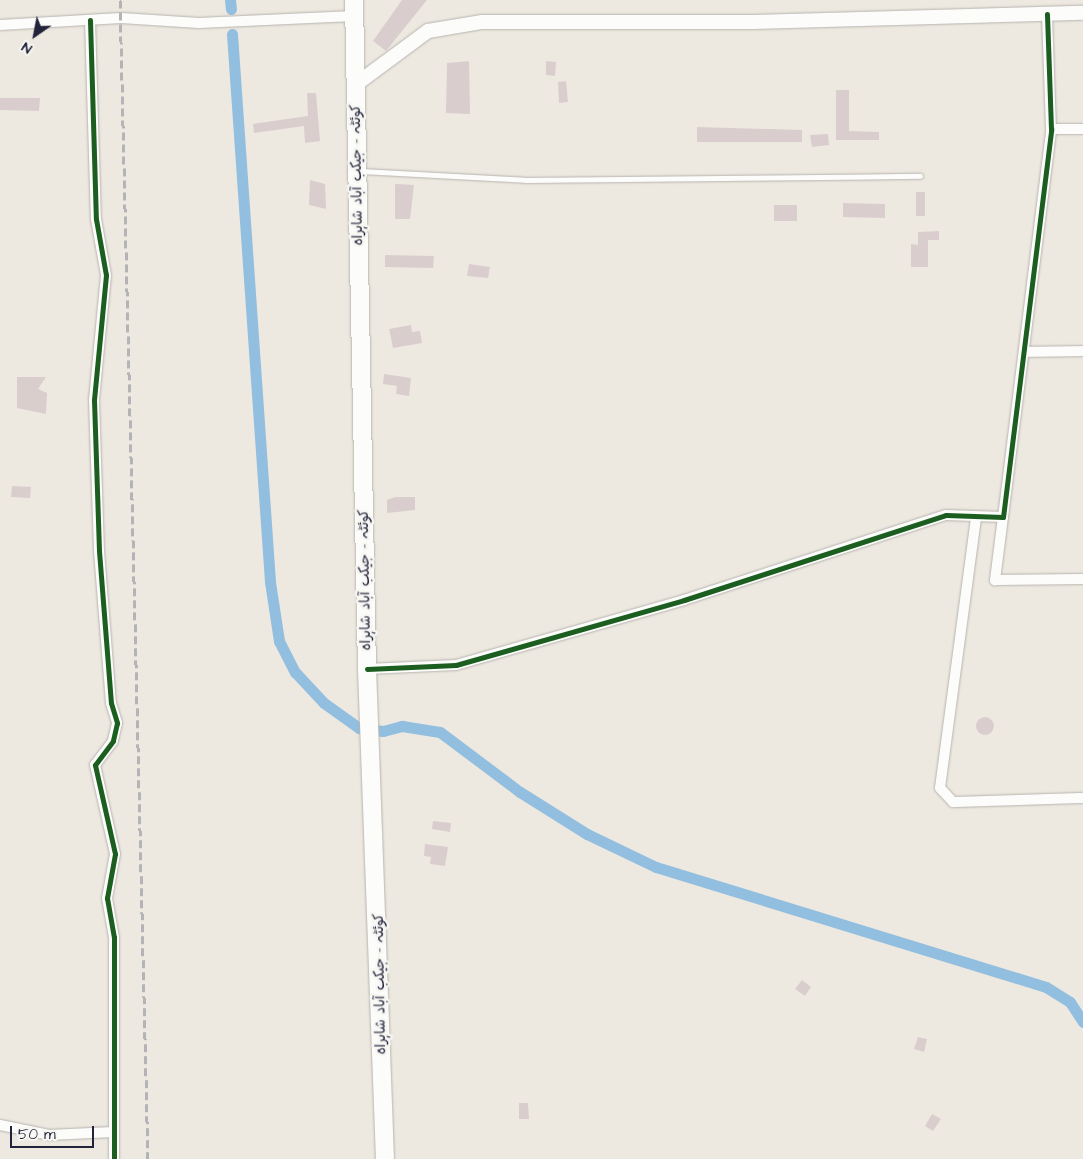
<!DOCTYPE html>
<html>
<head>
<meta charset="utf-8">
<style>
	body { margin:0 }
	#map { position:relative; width:1083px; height:1159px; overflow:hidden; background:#eee9e0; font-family:"Architects Daughter","Playpen Sans Arabic",sans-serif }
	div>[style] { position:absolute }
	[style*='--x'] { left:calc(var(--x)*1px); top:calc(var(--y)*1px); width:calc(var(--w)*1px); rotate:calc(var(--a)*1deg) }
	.canal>* { height:11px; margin:-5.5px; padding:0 5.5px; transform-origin:5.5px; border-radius:5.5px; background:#92bfdf }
	.building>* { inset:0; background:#dacdce }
	.round { border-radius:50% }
	.roads { filter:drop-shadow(0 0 1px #b6b4b0) drop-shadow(0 0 1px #b6b4b0) }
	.lane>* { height:5px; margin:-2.5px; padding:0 2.5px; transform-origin:2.5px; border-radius:2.5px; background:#fcfcfa }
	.street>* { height:10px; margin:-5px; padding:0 5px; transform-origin:5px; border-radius:5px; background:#fcfcfa }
	.secondary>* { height:14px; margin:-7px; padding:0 7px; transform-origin:7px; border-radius:7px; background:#fcfcfa }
	.highway>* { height:18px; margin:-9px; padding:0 9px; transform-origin:9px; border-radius:9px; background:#fcfcfa }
	.rail>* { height:3px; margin-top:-1.5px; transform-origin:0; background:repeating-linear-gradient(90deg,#b4b3b6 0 8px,transparent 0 12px) }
	.cycleway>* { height:5px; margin:-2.5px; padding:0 2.5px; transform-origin:2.5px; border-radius:2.5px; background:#1b5e20 }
	span { translate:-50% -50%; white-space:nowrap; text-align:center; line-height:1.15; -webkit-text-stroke:5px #f6f6f2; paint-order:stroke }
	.street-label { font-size:14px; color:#22223b }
	.north { position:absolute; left:10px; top:10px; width:50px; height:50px; -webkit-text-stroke:4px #f6f6f2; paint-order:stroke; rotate:213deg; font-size:14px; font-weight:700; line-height:20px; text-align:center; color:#22223b }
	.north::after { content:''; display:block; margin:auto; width:18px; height:22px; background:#22223b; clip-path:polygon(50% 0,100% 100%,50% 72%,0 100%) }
	.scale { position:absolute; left:10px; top:1126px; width:84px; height:22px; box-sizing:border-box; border:2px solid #22223b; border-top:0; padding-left:6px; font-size:15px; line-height:18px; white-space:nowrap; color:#22223b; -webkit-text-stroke:4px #f6f6f2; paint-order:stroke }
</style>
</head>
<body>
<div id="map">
	<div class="canal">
		<i style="--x:230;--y:0;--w:9;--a:84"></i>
		<i style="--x:232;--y:34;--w:549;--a:86.03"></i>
		<i style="--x:270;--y:582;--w:60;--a:81.3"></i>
		<i style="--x:279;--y:641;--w:35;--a:63"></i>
		<i style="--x:295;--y:672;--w:42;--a:46.9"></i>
		<i style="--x:324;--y:703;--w:43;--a:35.5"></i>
		<i style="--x:359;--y:728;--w:24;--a:7"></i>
		<i style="--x:383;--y:731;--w:20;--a:-15"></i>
		<i style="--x:402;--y:726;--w:38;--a:9"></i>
		<i style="--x:440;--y:732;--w:100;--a:36.9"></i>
		<i style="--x:520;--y:792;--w:79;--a:32.1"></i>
		<i style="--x:587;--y:834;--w:76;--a:25.6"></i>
		<i style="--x:656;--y:867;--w:408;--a:17.1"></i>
		<i style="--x:1046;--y:987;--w:28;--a:32"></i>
		<i style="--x:1070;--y:1002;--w:24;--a:57"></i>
	</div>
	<div class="building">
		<i style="clip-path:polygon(402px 0,427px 0,386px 51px,373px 41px)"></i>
		<i style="clip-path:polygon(469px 61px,470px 114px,446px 113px,447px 63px)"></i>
		<i style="clip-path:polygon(546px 61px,556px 62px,555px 76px,546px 75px)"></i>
		<i style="clip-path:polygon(566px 81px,568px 102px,559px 103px,558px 82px)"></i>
		<i style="clip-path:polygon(836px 90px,849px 90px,849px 131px,879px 132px,879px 140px,836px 140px)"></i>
		<i style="clip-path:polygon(307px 93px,316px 93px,320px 141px,305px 143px,304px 126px,254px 133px,253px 124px,308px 116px)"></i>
		<i style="clip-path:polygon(0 98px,40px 98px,39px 111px,0 110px)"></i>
		<i style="clip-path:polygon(697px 127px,802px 130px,802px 142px,697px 142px)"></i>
		<i style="clip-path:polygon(828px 134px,829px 145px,812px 147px,810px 135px)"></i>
		<i style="clip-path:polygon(310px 180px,325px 184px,326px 209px,309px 205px)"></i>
		<i style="clip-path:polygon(395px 184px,414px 185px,410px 219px,395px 219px)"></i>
		<i style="clip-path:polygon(916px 192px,925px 192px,925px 216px,916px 216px)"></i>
		<i style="clip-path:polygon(843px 203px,885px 204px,885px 218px,843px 217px)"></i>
		<i style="clip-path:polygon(774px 205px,797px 205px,797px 221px,774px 221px)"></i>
		<i style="clip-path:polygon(939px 231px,939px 240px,928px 240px,928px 267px,911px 267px,911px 244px,918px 245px,918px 232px)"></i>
		<i style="clip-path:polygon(385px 255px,434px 256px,433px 268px,385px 267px)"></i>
		<i style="clip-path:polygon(469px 264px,490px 267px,488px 278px,467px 276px)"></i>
		<i style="clip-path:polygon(411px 325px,412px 332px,420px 331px,422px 343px,393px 348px,389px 329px)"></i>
		<i style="clip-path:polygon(384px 374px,411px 378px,409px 396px,396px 394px,397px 386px,383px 384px)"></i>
		<i style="clip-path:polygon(17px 377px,46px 377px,38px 389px,47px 393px,46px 414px,17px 408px)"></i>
		<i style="clip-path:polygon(12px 486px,31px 487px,30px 498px,11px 497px)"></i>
		<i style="clip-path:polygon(395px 497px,415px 497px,415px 510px,387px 513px,387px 500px)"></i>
		<i class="round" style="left:976px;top:717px;width:18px;height:18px"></i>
		<i style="clip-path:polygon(433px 821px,451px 823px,450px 832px,432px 829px)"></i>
		<i style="clip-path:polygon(425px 844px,448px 847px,445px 866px,430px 864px,431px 857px,424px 856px)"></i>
		<i style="clip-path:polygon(802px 980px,811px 987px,805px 996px,795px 989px)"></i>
		<i style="clip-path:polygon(918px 1037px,927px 1039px,924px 1052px,914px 1049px)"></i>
		<i style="clip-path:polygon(519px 1103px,528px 1103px,529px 1119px,519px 1119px)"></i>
		<i style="clip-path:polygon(932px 1114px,941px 1119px,933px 1131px,925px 1126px)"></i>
	</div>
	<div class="roads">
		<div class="lane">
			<i style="--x:361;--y:171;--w:164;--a:3.1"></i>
			<i style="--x:525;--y:180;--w:395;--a:-0.6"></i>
		</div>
		<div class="street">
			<i style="--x:90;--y:20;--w:199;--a:88.3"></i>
			<i style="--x:96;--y:219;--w:57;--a:79.9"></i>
			<i style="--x:106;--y:275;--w:126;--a:95.5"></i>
			<i style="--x:94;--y:400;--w:151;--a:88.1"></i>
			<i style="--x:99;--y:551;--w:152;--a:85.5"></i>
			<i style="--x:111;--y:703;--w:21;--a:73"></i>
			<i style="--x:117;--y:723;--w:18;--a:103"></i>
			<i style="--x:113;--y:741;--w:30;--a:127"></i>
			<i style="--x:95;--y:765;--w:91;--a:77.3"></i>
			<i style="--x:115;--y:854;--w:45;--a:100.3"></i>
			<i style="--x:107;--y:898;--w:40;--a:80"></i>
			<i style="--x:114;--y:937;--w:222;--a:90"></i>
			<i style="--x:0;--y:25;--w:121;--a:-3.3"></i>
			<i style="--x:121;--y:18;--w:78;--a:3.7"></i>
			<i style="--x:199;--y:23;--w:155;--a:-2.6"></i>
			<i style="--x:1051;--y:129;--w:32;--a:0"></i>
			<i style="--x:1025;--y:352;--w:58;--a:-1"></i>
			<i style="--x:1003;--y:517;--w:64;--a:97.2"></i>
			<i style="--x:995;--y:580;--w:88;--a:-0.7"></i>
			<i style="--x:976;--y:518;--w:272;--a:97.6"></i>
			<i style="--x:940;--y:788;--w:19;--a:47"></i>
			<i style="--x:953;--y:802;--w:130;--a:-1.8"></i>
			<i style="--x:367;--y:669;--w:89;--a:-2.6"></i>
			<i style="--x:456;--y:665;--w:237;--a:-15.9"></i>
			<i style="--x:684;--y:600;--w:275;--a:-18"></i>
			<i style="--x:946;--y:515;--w:57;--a:2"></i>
			<i style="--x:1003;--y:517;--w:391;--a:-82.9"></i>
			<i style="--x:1051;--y:129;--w:115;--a:-92"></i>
			<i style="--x:0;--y:1125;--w:50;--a:11.5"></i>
			<i style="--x:49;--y:1135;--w:64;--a:-2.7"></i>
		</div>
		<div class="secondary">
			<i style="--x:355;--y:85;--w:91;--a:-36.5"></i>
			<i style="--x:428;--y:31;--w:55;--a:-9.5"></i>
			<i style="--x:482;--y:22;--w:271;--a:0"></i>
			<i style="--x:753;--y:22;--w:330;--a:-1.6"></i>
		</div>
		<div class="highway">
			<i style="--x:354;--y:0;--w:669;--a:88.89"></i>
			<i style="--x:367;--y:669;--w:490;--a:87.9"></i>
		</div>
	</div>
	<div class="rail">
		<i style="--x:120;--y:0;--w:1159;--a:88.62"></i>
	</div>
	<div class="cycleway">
		<i style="--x:90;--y:20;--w:199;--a:88.3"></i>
		<i style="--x:96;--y:219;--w:57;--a:79.9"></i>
		<i style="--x:106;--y:275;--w:126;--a:95.5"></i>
		<i style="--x:94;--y:400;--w:151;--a:88.1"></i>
		<i style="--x:99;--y:551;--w:152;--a:85.5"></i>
		<i style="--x:111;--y:703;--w:21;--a:73"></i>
		<i style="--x:117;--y:723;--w:18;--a:103"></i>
		<i style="--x:113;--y:741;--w:30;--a:127"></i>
		<i style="--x:95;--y:765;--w:91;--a:77.3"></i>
		<i style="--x:115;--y:854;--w:45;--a:100.3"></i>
		<i style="--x:107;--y:898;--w:40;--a:80"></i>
		<i style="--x:114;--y:937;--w:222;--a:90"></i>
		<i style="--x:367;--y:669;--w:89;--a:-2.6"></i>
		<i style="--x:456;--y:665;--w:237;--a:-15.9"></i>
		<i style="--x:684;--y:600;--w:275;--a:-18"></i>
		<i style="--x:946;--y:515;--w:57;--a:2"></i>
		<i style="--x:1003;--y:517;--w:391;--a:-82.9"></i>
		<i style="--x:1051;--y:129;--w:115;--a:-92"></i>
	</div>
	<div class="street-label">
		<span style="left:357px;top:175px;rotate:-91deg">کوئٹہ - جیکب آباد شاہراہ</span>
		<span style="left:365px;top:580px;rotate:-91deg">کوئٹہ - جیکب آباد شاہراہ</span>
		<span style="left:380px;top:984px;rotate:-91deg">کوئٹہ - جیکب آباد شاہراہ</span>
	</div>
	<div class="north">N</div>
	<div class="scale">50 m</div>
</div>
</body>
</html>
